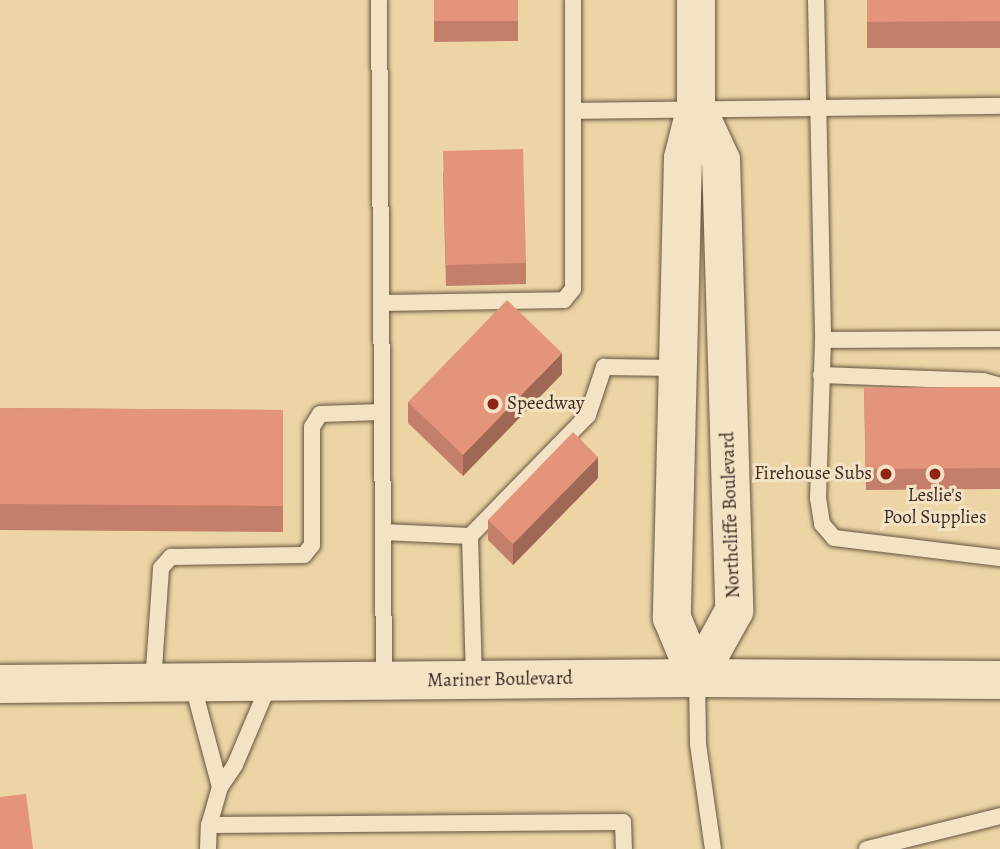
<!DOCTYPE html>
<html>
<head>
<meta charset="utf-8">
<style>
	body { margin:0 }
	#map { position:relative; width:1000px; height:849px; overflow:hidden; background:#ecd4a4; font-family:Alegreya,serif }
	div>[style] { position:absolute }
	[style*='--x'] { left:calc(var(--x)*1px); top:calc(var(--y)*1px); width:calc(var(--w)*1px); rotate:calc(var(--a)*1deg) }
	.roads { filter:drop-shadow(0 0 2px #665543) drop-shadow(0 0 2px #665543) }
	.lane>* { height:16px; margin:-8px; padding:0 8px; transform-origin:8px; border-radius:8px; background:#f3e3c4 }
	.secondary>* { height:38px; margin:-19px; padding:0 19px; transform-origin:19px; border-radius:19px; background:#f3e3c4 }
	.wall>* { inset:0; background:#c37f69 }
	.shaded-wall>* { inset:0; background:#9f6855 }
	.building>* { inset:0; background:#e3947a }
	.dots>* { width:19px; height:19px; translate:-50% -50%; box-sizing:border-box; border:4px solid #f3e3c4; border-radius:50% }
	span { translate:-50% -50%; white-space:nowrap; text-align:center; line-height:1.15; -webkit-text-stroke:6px #f3e3c4; paint-order:stroke }
	.poi-label { font-size:19px; color:#3a2b23 }
	.left { translate:0 -50%; text-align:left }
	.right { translate:-100% -50%; text-align:right }
	.street-label { font-size:19px; color:#3a2b23 }
</style>
</head>
<body>
<div id="map">
	<div class="roads">
		<div class="lane">
			<i style="--x:379;--y:0;--w:680;--a:89.58"></i>
			<i style="--x:816;--y:0;--w:340;--a:88.8"></i>
			<i style="--x:823;--y:340;--w:177;--a:-0.3"></i>
			<i style="--x:573;--y:111;--w:427;--a:-0.7"></i>
			<i style="--x:381;--y:303;--w:183;--a:-0.9"></i>
			<i style="--x:564;--y:300;--w:14;--a:-51"></i>
			<i style="--x:573;--y:289;--w:289;--a:-90"></i>
			<i style="--x:823;--y:340;--w:158;--a:91.8"></i>
			<i style="--x:818;--y:498;--w:26;--a:81"></i>
			<i style="--x:822;--y:524;--w:18;--a:49"></i>
			<i style="--x:834;--y:538;--w:167;--a:6.9"></i>
			<i style="--x:821;--y:375;--w:162;--a:2.1"></i>
			<i style="--x:983;--y:381;--w:18;--a:16"></i>
			<i style="--x:383;--y:532;--w:87;--a:2.6"></i>
			<i style="--x:470;--y:536;--w:169;--a:-45.7"></i>
			<i style="--x:588;--y:415;--w:51;--a:-71.6"></i>
			<i style="--x:604;--y:367;--w:74;--a:0.8"></i>
			<i style="--x:470;--y:536;--w:144;--a:88.4"></i>
			<i style="--x:697;--y:678;--w:66;--a:89.1"></i>
			<i style="--x:698;--y:744;--w:106;--a:81.9"></i>
			<i style="--x:192;--y:682;--w:109;--a:75.1"></i>
			<i style="--x:270;--y:682;--w:90;--a:112.9"></i>
			<i style="--x:235;--y:765;--w:27;--a:124"></i>
			<i style="--x:220;--y:787;--w:40;--a:106"></i>
			<i style="--x:209;--y:825;--w:414;--a:-0.4"></i>
			<i style="--x:623;--y:822;--w:27;--a:88"></i>
			<i style="--x:153;--y:683;--w:115;--a:-86"></i>
			<i style="--x:161;--y:568;--w:15;--a:-48"></i>
			<i style="--x:171;--y:557;--w:133;--a:-0.9"></i>
			<i style="--x:304;--y:555;--w:13;--a:-51"></i>
			<i style="--x:312;--y:545;--w:118;--a:-90"></i>
			<i style="--x:312;--y:427;--w:15;--a:-58"></i>
			<i style="--x:320;--y:414;--w:62;--a:-1.8"></i>
			<i style="--x:208;--y:849;--w:24;--a:-88"></i>
			<i style="--x:867;--y:849;--w:137;--a:-13.9"></i>
		</div>
		<div class="secondary">
			<i style="--x:696;--y:0;--w:106;--a:90"></i>
			<i style="--x:696;--y:106;--w:54;--a:104"></i>
			<i style="--x:683;--y:158;--w:460;--a:91.4"></i>
			<i style="--x:672;--y:618;--w:65;--a:67.4"></i>
			<i style="--x:696;--y:106;--w:60;--a:65.2"></i>
			<i style="--x:721;--y:160;--w:451;--a:88.3"></i>
			<i style="--x:734;--y:611;--w:77;--a:118.9"></i>
			<i style="--x:0;--y:684;--w:697;--a:-0.49"></i>
			<i style="--x:697;--y:678;--w:303;--a:0.4"></i>
		</div>
	</div>
	<div class="wall">
		<i style="clip-path:polygon(434px 0,518px 0,518px 41px,434px 42px)"></i>
		<i style="clip-path:polygon(867px 0,1000px 0,1000px 48px,867px 48px)"></i>
		<i style="clip-path:polygon(443px 172px,526px 263px,526px 284px,446px 286px)"></i>
		<i style="clip-path:polygon(562px 374px,463px 476px,408px 423px,408px 402px)"></i>
		<i style="clip-path:polygon(1000px 387px,1000px 489px,866px 490px,864px 388px)"></i>
		<i style="clip-path:polygon(0 408px,283px 410px,283px 532px,0 530px)"></i>
		<i style="clip-path:polygon(598px 478px,513px 565px,488px 540px,488px 520px)"></i>
	</div>
	<div class="shaded-wall">
		<i style="clip-path:polygon(562px 353px,562px 374px,463px 476px,463px 455px)"></i>
		<i style="clip-path:polygon(598px 457px,598px 478px,513px 565px,513px 544px)"></i>
	</div>
	<div class="building">
		<i style="clip-path:polygon(434px 0,518px 0,518px 21px,434px 21px)"></i>
		<i style="clip-path:polygon(867px 0,1000px 0,1000px 21px,867px 22px)"></i>
		<i style="clip-path:polygon(523px 149px,526px 263px,446px 265px,443px 151px)"></i>
		<i style="clip-path:polygon(507px 300px,562px 353px,463px 455px,408px 402px)"></i>
		<i style="clip-path:polygon(1000px 387px,1000px 468px,866px 469px,864px 388px)"></i>
		<i style="clip-path:polygon(0 408px,283px 410px,283px 506px,0 504px)"></i>
		<i style="clip-path:polygon(573px 432px,598px 457px,513px 544px,488px 520px)"></i>
		<i style="clip-path:polygon(26px 794px,33px 849px,0 849px,0 797px)"></i>
	</div>
	<div class="dots">
		<i style="left:493px;top:404px;background:#8f2418"></i>
		<i style="left:886px;top:474px;background:#8f2418"></i>
		<i style="left:935px;top:474px;background:#8f2418"></i>
	</div>
	<div class="poi-label">
		<span class="left" style="left:507px;top:404px">Speedway</span>
		<span class="right" style="left:872px;top:474px">Firehouse Subs</span>
		<span style="left:935px;top:507px">Leslie's<br>Pool Supplies</span>
	</div>
	<div class="street-label">
		<span style="left:731px;top:515px;rotate:-92deg">Northcliffe Boulevard</span>
		<span style="left:500px;top:680px;rotate:-1deg">Mariner Boulevard</span>
	</div>
</div>
</body>
</html>
